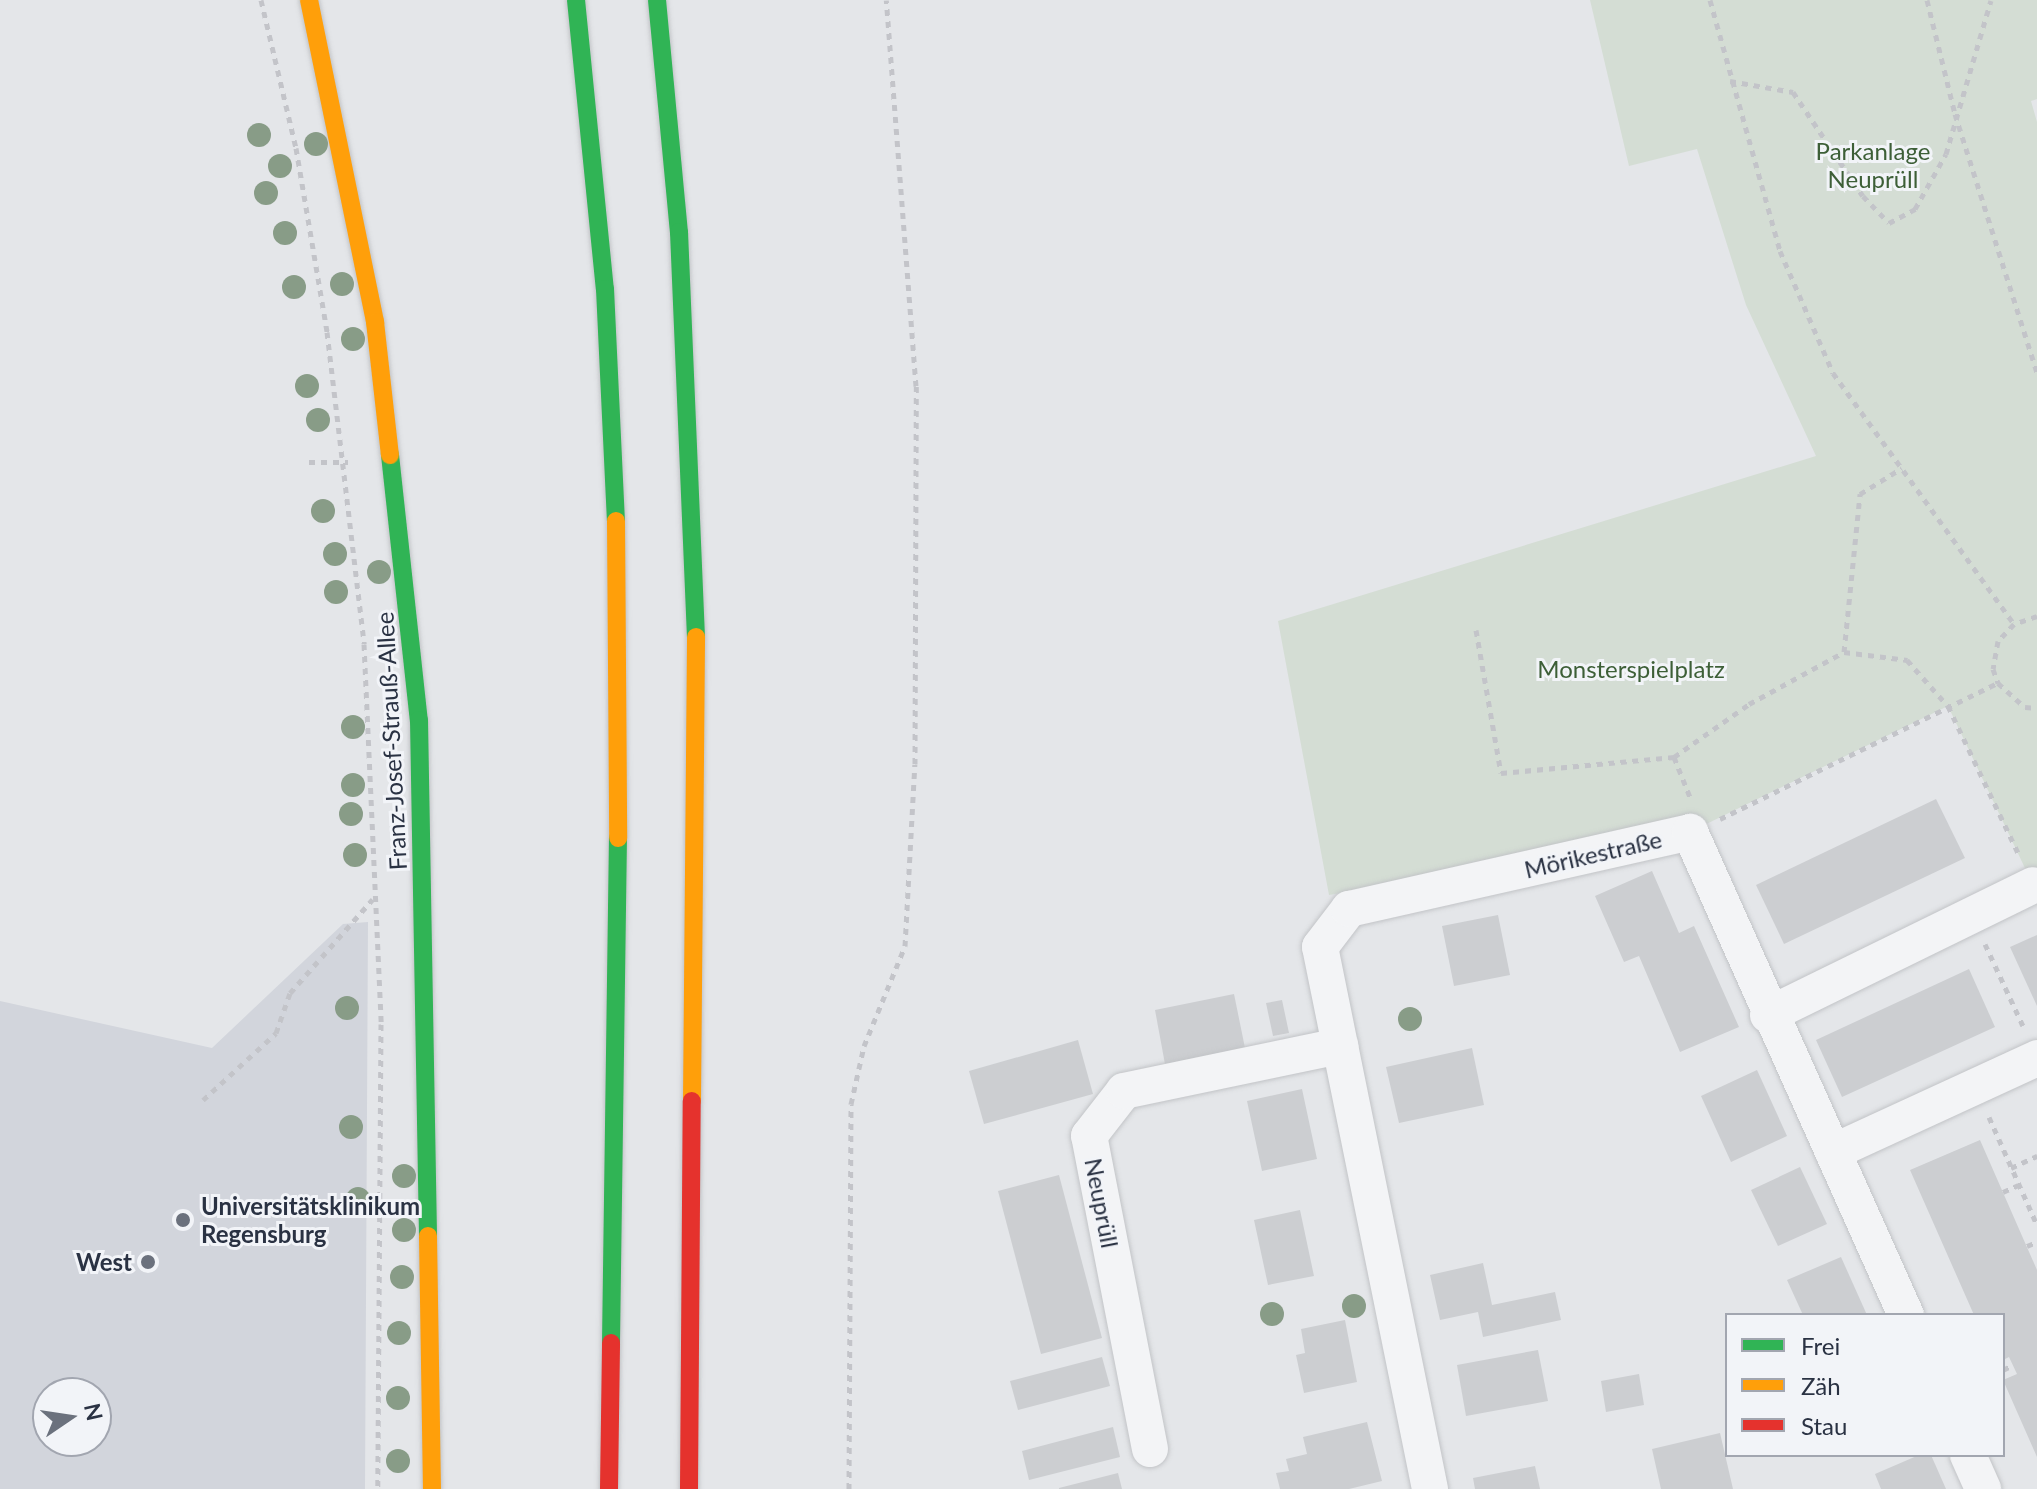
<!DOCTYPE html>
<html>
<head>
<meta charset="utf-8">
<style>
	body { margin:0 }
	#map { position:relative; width:2037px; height:1489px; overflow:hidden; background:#e4e6e9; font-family:Lato,sans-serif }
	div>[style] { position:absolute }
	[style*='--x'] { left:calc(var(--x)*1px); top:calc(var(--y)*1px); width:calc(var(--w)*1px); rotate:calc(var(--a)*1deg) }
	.built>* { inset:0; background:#d2d5dc }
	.green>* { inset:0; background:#d4ddd4 }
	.building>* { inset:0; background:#ccced1 }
	.path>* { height:5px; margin-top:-2.5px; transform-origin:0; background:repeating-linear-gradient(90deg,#c3c4c9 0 6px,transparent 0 12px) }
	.roads { filter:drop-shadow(0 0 2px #c2c4c7) drop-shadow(0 0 2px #c2c4c7) }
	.street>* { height:36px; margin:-18px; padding:0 18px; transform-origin:18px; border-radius:18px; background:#f3f4f6 }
	.fast>* { height:18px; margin:-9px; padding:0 9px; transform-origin:9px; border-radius:9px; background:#30b455 }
	.slow>* { height:18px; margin:-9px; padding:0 9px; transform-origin:9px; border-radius:9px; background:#ff9f0a }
	.jam>* { height:18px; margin:-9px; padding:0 9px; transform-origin:9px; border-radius:9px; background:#e5322d }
	.trees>* { width:24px; height:24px; margin:-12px; border-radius:50%; background:#889c87 }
	.dots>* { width:22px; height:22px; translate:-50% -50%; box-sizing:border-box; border:4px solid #f2f4f8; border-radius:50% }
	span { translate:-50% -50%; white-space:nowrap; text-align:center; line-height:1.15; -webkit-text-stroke:6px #f2f4f8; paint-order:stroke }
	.park-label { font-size:24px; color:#3d5f37 }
	.street-label { font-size:24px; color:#2a3243 }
	.poi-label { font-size:24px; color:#2a3243; font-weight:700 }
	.left { translate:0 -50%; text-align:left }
	.right { translate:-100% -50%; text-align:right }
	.legend { position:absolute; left:1725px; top:1313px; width:280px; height:144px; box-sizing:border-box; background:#f2f4f8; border:2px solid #a2a6b0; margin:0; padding:10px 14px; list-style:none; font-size:24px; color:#2a3243 }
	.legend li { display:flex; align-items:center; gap:16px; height:40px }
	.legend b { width:40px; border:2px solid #a2a6b0 }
	.north { position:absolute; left:32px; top:1377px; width:80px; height:80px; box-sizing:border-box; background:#f2f4f8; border:2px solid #a2a6b0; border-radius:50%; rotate:77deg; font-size:22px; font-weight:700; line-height:32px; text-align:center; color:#2a3243 }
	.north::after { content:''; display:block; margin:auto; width:28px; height:36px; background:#6b717d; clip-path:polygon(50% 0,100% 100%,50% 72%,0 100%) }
</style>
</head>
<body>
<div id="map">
	<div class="built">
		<i style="clip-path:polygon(evenodd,368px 922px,365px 1489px,0 1489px,0 1001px,212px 1048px,343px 924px,368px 922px,48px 1393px,96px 1393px,96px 1441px,48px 1441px,48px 1393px)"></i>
	</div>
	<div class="green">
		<i style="clip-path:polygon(1590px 0,2037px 0,2037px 99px,2031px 101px,2037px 122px,2037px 884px,2033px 885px,1948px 706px,1690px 832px,1329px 895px,1278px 621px,1816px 456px,1746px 305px,1697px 149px,1629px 166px)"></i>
	</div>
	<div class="building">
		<i style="clip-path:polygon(1936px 799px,1965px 858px,1784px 944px,1756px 885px)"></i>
		<i style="clip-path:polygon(1652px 871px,1679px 933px,1694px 926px,1739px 1027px,1680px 1052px,1639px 956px,1624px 962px,1595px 896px)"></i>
		<i style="clip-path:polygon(1498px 915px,1510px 975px,1454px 986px,1442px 926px)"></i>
		<i style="clip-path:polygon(2037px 935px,2037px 1006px,2010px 947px)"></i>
		<i style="clip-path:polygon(1969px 969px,1995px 1027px,1842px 1097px,1816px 1040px)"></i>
		<i style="clip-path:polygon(1234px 994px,1245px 1048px,1165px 1064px,1155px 1010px)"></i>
		<i style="clip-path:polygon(1282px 1000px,1289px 1033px,1273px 1036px,1266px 1003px)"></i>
		<i style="clip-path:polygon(1078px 1040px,1093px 1094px,984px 1124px,969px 1071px)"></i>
		<i style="clip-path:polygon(1472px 1048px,1484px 1105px,1399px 1123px,1386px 1067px)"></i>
		<i style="clip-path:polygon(1757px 1070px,1787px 1136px,1731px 1162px,1701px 1096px)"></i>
		<i style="clip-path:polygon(1302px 1089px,1317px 1159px,1262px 1171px,1247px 1101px)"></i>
		<i style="clip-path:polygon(1980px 1140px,2037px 1270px,2037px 1457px,2003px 1380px,2017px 1374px,2009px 1357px,2003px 1360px,2003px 1315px,1974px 1315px,1910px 1170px)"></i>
		<i style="clip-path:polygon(1800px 1167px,1827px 1224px,1778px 1246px,1751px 1190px)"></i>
		<i style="clip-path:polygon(1059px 1175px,1102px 1338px,1041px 1354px,998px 1191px)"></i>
		<i style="clip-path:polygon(1300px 1210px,1314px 1276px,1268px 1285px,1254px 1220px)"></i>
		<i style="clip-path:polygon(1841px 1257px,1867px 1315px,1803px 1315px,1787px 1280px)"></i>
		<i style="clip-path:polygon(1483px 1263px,1492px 1305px,1555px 1292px,1561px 1320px,1483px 1337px,1478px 1312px,1440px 1320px,1430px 1275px)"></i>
		<i style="clip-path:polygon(1345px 1320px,1357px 1382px,1304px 1393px,1296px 1355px,1305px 1353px,1301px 1329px)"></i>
		<i style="clip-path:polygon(1538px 1350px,1548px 1401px,1466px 1416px,1457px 1365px)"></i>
		<i style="clip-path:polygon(1102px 1357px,1110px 1386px,1018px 1410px,1010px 1381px)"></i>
		<i style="clip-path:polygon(1639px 1374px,1644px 1405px,1606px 1412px,1601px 1381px)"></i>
		<i style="clip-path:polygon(1367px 1422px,1382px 1481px,1349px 1489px,1280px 1489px,1276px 1473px,1289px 1471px,1286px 1459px,1307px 1454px,1303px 1437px)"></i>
		<i style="clip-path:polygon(1113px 1427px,1120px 1457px,1029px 1480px,1022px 1451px)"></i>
		<i style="clip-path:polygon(1720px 1433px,1733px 1489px,1661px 1489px,1652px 1449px)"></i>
		<i style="clip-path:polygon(1919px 1455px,1931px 1455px,1946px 1489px,1881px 1489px,1875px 1474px)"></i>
		<i style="clip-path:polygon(1535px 1466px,1540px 1489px,1475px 1489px,1473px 1478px)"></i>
		<i style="clip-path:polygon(1118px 1473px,1122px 1489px,1059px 1489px,1059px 1488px)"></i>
	</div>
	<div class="path">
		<i style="--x:261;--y:0;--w:152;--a:76.7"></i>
		<i style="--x:296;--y:148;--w:187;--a:80.4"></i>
		<i style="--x:327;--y:332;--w:314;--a:83.2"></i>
		<i style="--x:364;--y:644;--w:380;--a:87.4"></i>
		<i style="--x:381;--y:1024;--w:465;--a:90.4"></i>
		<i style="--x:1710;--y:0;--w:261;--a:74.4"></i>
		<i style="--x:1780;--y:251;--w:133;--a:66.5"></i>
		<i style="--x:1833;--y:373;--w:309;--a:54.2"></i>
		<i style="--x:1927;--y:0;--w:117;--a:76.2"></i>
		<i style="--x:1955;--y:114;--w:271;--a:72.4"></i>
		<i style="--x:1730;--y:81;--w:64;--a:9.9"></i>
		<i style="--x:1793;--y:92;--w:125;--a:56.1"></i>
		<i style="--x:1863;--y:196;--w:37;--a:46"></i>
		<i style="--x:1889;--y:223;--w:30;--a:-28"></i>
		<i style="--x:1915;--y:209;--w:63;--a:-60.6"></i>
		<i style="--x:1946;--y:154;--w:160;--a:-73.7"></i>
		<i style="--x:309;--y:462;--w:39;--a:0"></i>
		<i style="--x:2037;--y:616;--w:24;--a:161"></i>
		<i style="--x:2014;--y:624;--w:23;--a:133"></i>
		<i style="--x:1998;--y:641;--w:28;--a:100"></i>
		<i style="--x:1993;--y:669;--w:15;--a:70"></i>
		<i style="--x:1998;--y:683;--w:36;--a:42"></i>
		<i style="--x:2025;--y:707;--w:12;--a:5"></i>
		<i style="--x:1476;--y:630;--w:145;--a:80.1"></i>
		<i style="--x:1501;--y:773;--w:174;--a:-5.3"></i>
		<i style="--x:1674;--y:757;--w:92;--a:-35.2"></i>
		<i style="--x:1749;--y:704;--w:108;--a:-28.7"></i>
		<i style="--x:1844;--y:652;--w:64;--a:7.2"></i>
		<i style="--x:1907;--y:660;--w:62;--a:48.3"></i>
		<i style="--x:1948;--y:706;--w:163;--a:64.5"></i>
		<i style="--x:1844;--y:652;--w:159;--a:-84.2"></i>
		<i style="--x:1860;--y:494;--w:49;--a:-31.8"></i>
		<i style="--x:1674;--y:757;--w:43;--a:68.2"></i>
		<i style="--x:1720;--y:819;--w:309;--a:-26.1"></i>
		<i style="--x:1985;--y:944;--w:90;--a:65.1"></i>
		<i style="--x:203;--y:1100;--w:99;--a:-42.5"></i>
		<i style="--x:276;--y:1033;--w:42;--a:-70.7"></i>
		<i style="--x:290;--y:993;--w:125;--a:-48.6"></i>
		<i style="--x:1989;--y:1117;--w:118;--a:66"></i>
		<i style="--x:2011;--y:1168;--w:29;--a:-25"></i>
		<i style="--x:2003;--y:1192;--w:17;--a:-24"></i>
		<i style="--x:2027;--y:1246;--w:11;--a:-22"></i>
		<i style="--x:2003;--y:1370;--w:11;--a:-27"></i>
		<i style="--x:849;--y:1489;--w:385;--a:-89.7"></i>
		<i style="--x:851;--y:1104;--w:59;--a:-77.4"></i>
		<i style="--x:864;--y:1046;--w:108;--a:-67.7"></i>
		<i style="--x:905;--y:946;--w:182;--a:-86.9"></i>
		<i style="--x:915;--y:764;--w:378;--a:-89.8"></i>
		<i style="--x:916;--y:386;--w:387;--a:-94.4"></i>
	</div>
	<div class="roads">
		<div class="street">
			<i style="--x:1768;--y:1015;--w:295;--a:-26.1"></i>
			<i style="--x:1833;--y:1152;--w:225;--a:-24.7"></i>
			<i style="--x:1150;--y:1449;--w:319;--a:-101"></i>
			<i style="--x:1089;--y:1136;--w:57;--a:-52.1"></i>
			<i style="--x:1124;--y:1091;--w:221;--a:-11.8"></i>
			<i style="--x:1968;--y:1455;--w:37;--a:66"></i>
			<i style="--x:1430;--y:1489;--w:553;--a:-101.47"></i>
			<i style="--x:1320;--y:947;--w:48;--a:-52.7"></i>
			<i style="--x:1349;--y:909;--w:350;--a:-12.7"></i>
			<i style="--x:1690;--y:832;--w:529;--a:65.91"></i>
		</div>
		<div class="fast">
			<i style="--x:576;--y:0;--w:290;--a:84.3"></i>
			<i style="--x:605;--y:289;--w:232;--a:87.3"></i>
			<i style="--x:657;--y:0;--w:233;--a:84.6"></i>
			<i style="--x:679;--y:232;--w:405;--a:87.6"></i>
			<i style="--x:390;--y:455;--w:267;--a:83.8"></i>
			<i style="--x:419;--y:720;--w:516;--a:89"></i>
			<i style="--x:611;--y:1343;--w:505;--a:-89.21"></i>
		</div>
		<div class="slow">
			<i style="--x:309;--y:0;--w:329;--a:78.4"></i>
			<i style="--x:375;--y:322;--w:134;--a:83.6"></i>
			<i style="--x:616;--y:521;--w:317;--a:89.6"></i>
			<i style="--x:692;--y:1101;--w:464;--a:-89.5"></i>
			<i style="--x:428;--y:1236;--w:253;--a:89.1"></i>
		</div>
		<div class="jam">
			<i style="--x:609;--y:1489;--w:146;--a:-89.2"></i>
			<i style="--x:689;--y:1489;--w:388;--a:-89.6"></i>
		</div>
	</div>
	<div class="trees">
		<i style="left:259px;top:135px"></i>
		<i style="left:316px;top:144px"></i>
		<i style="left:280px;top:166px"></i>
		<i style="left:266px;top:193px"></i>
		<i style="left:285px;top:233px"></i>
		<i style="left:342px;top:284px"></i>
		<i style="left:294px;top:287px"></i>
		<i style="left:353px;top:339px"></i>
		<i style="left:307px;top:386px"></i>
		<i style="left:318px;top:420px"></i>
		<i style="left:323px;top:511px"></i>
		<i style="left:335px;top:554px"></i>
		<i style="left:379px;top:572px"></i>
		<i style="left:336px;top:592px"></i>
		<i style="left:353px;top:727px"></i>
		<i style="left:353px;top:785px"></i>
		<i style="left:351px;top:814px"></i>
		<i style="left:355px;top:855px"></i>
		<i style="left:347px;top:1008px"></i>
		<i style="left:1410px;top:1019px"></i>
		<i style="left:351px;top:1127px"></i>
		<i style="left:404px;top:1176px"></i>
		<i style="left:358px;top:1199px"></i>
		<i style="left:404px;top:1230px"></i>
		<i style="left:402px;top:1277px"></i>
		<i style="left:1354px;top:1306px"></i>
		<i style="left:1272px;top:1314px"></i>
		<i style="left:399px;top:1333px"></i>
		<i style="left:398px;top:1398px"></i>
		<i style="left:398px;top:1461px"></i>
	</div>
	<div class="dots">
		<i style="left:183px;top:1220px;background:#6b717d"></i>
		<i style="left:148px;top:1262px;background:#6b717d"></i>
	</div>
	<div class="park-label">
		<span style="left:1873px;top:165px">Parkanlage<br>Neuprüll</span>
		<span style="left:1631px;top:669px">Monsterspielplatz</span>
	</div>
	<div class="street-label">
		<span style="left:391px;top:741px;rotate:-93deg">Franz-Josef-Strauß-Allee</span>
		<span style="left:1593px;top:854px;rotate:-13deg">Mörikestraße</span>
		<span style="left:1102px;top:1203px;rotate:79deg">Neuprüll</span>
	</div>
	<div class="poi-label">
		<span class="left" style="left:201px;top:1220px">Universitätsklinikum<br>Regensburg</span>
		<span class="right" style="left:132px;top:1262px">West</span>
	</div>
	<ul class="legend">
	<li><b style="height:10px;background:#30b455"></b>Frei</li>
	<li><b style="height:10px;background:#ff9f0a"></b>Zäh</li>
	<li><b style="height:10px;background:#e5322d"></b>Stau</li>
	</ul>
	<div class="north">N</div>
</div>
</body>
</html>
